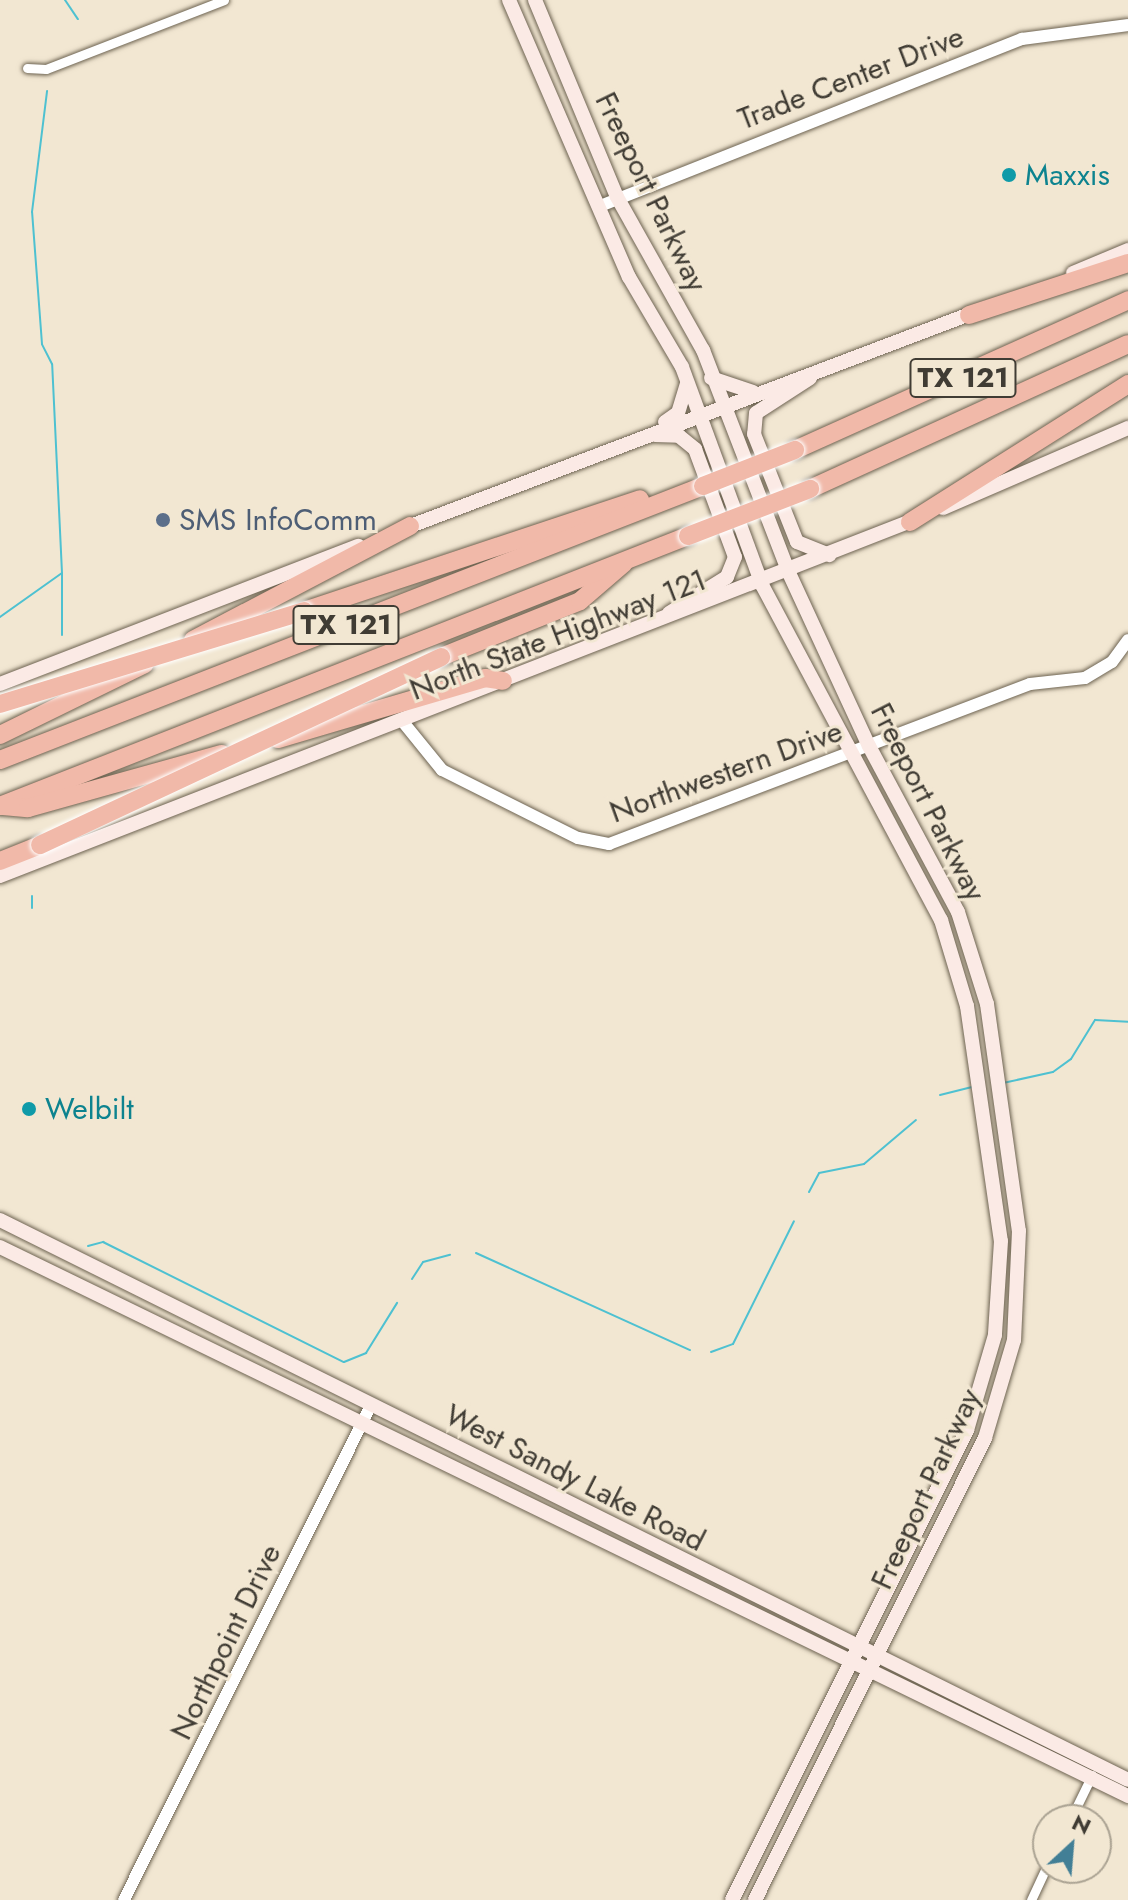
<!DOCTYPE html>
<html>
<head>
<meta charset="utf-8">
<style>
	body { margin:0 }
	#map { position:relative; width:1128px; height:1900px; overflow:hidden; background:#f2e7d2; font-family:Jost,sans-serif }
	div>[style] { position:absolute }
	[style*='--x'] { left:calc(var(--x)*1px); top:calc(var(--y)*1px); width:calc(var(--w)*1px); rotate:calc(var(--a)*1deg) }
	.stream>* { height:2px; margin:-1px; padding:0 1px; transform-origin:1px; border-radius:1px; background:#4ec1d1 }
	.roads { filter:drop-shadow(0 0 2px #6d6351) drop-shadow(0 0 2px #6d6351) }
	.minor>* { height:9px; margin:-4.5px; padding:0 4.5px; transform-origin:4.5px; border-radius:4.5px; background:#fff }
	.tertiary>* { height:12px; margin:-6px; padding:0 6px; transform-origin:6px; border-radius:6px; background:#fff }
	.secondary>* { height:14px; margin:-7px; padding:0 7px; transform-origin:7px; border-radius:7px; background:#fbeae5 }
	.motorway>* { height:18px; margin:-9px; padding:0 9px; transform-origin:9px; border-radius:9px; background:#f1b9a9 }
	.bridges { filter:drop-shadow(0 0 2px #fff) drop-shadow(0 0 2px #fff) }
	.motorway-bridge>* { height:18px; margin:-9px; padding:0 9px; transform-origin:9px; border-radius:9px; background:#f1b9a9 }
	.dots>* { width:22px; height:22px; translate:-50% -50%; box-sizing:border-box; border:4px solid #f2e7d2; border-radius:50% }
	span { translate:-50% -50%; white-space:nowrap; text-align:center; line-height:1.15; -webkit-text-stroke:6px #f2e7d2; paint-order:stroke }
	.shield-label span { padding:2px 6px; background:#f2e7d2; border:2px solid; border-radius:6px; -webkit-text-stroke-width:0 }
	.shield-label { font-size:28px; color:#403c34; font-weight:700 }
	.street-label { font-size:30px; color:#403c34 }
	.culture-label { font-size:30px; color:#0d838f }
	.left { translate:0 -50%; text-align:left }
	.service-label { font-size:30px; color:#4e5e75 }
	.north { position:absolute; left:1032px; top:1804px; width:80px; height:80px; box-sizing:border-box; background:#f2e7d2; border:2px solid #aba393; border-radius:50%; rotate:26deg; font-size:22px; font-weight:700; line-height:32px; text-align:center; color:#403c34 }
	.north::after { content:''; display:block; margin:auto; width:28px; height:36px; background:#427f96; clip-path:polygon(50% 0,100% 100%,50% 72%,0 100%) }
</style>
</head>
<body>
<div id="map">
	<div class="stream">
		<i style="--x:65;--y:0;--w:23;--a:56"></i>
		<i style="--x:0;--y:617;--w:76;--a:-35.4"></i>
		<i style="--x:62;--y:573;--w:209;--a:-92.7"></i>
		<i style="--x:52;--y:364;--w:22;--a:-117"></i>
		<i style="--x:42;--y:344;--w:132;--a:-94.3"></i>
		<i style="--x:32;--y:212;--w:122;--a:-82.9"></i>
		<i style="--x:62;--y:635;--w:62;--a:-90"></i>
		<i style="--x:32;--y:908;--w:12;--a:-90"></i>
		<i style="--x:1003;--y:1083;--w:51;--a:-12.4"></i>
		<i style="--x:1053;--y:1072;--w:22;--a:-36"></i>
		<i style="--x:1071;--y:1059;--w:46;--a:-58.4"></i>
		<i style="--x:1095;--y:1020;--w:33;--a:3"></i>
		<i style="--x:940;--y:1095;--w:34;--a:-14"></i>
		<i style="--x:809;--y:1192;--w:21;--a:-62"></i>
		<i style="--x:819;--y:1173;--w:46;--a:-11.3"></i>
		<i style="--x:864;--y:1164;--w:68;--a:-40.2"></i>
		<i style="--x:88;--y:1246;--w:16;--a:-15"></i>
		<i style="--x:103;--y:1242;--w:269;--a:26.5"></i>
		<i style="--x:344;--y:1362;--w:24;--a:-22"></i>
		<i style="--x:366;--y:1353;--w:59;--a:-58.2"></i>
		<i style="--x:476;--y:1253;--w:235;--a:24.4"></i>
		<i style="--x:412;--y:1279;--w:20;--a:-57"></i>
		<i style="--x:423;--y:1262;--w:28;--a:-15"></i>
		<i style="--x:711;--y:1352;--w:23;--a:-20"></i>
		<i style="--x:733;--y:1344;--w:137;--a:-63.6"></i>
	</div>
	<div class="roads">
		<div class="minor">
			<i style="--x:27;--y:68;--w:19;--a:3"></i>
			<i style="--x:46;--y:69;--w:191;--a:-21.2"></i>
			<i style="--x:1070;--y:1820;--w:50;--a:-63.9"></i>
			<i style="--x:1031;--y:1900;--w:40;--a:-65"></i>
		</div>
		<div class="tertiary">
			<i style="--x:600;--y:206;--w:454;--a:-21.6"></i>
			<i style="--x:1022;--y:39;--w:107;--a:-7.5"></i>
			<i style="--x:403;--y:722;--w:62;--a:50.9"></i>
			<i style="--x:442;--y:770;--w:152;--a:26.6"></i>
			<i style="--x:578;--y:838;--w:32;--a:11"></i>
			<i style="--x:609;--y:844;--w:450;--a:-20.8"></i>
			<i style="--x:1030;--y:684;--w:55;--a:-6.2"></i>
			<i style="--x:1085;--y:678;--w:31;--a:-31"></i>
			<i style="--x:1112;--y:662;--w:27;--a:-54"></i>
			<i style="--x:124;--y:1900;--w:553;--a:-63.48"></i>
		</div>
		<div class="secondary">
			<i style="--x:509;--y:0;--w:302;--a:66.6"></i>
			<i style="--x:629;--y:277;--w:104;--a:59.5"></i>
			<i style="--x:682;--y:367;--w:232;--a:69.8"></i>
			<i style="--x:762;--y:585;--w:380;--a:61.9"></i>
			<i style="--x:941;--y:920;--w:90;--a:73.2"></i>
			<i style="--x:967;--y:1006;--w:237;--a:81.8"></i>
			<i style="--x:1001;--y:1241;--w:94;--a:93.7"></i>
			<i style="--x:995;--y:1335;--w:99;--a:106.4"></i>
			<i style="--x:967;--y:1430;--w:525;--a:116.57"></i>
			<i style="--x:535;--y:0;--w:213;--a:67.4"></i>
			<i style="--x:617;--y:197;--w:176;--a:60.7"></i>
			<i style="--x:703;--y:350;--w:239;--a:68.9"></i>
			<i style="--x:789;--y:573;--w:191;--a:65.2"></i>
			<i style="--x:869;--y:746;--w:188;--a:61.8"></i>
			<i style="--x:958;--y:912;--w:96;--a:72.5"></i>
			<i style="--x:987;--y:1004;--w:229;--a:82"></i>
			<i style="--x:1019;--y:1231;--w:109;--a:92.6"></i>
			<i style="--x:1014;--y:1340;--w:102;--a:106.5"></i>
			<i style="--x:985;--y:1438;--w:516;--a:116.47"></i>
			<i style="--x:1073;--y:273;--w:60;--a:-22.7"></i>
			<i style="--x:711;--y:378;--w:44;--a:18.4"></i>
			<i style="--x:810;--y:378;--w:64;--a:147.1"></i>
			<i style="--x:756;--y:413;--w:21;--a:95"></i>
			<i style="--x:754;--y:434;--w:116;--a:68.3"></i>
			<i style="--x:797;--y:542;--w:35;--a:22"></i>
			<i style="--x:665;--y:422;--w:16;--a:-35"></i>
			<i style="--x:678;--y:413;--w:31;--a:-73"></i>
			<i style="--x:655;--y:435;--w:24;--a:2"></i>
			<i style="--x:679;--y:436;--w:21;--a:39"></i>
			<i style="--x:695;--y:449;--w:115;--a:69.7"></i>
			<i style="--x:735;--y:557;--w:22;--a:112"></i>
			<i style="--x:727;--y:577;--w:68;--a:148.2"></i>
			<i style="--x:943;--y:508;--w:202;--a:-23.4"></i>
			<i style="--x:400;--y:530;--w:615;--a:-20.76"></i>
			<i style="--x:0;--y:684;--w:384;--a:-21.1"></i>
			<i style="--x:0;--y:876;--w:983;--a:-21.29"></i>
			<i style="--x:0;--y:1220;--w:1259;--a:26.4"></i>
			<i style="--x:0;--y:1247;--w:1255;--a:25.95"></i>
		</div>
		<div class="motorway">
			<i style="--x:969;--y:315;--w:167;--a:-18.1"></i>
			<i style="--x:795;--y:450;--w:365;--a:-24.2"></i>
			<i style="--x:810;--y:489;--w:349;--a:-24.5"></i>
			<i style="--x:910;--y:522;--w:258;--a:-32.3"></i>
			<i style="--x:304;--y:611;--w:354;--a:-18.4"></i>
			<i style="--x:193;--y:640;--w:245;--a:-27.7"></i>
			<i style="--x:441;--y:657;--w:150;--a:-21.9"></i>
			<i style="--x:580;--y:601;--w:58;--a:-40.8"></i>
			<i style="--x:0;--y:735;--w:161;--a:-26.1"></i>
			<i style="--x:278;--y:739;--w:216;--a:-16.4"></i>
			<i style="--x:485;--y:678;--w:18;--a:9"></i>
			<i style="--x:0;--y:760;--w:755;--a:-21.29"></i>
			<i style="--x:0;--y:806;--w:739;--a:-21.43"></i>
			<i style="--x:3;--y:806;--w:25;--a:5"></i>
			<i style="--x:28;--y:808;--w:201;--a:-15.6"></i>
			<i style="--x:0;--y:861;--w:43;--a:-21.8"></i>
		</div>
	</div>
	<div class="bridges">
		<div class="motorway-bridge">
			<i style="--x:703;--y:486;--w:99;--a:-21.4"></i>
			<i style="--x:688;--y:536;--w:131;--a:-21.1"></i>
			<i style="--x:0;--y:704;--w:318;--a:-17"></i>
			<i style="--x:40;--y:845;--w:443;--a:-25.1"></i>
		</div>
	</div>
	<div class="dots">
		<i style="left:1009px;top:175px;background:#0f9aa8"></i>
		<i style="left:163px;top:520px;background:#5c6f8a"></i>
		<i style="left:29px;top:1109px;background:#0f9aa8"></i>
	</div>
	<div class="shield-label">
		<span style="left:963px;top:378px">TX 121</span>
		<span style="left:346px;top:625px">TX 121</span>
	</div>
	<div class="street-label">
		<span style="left:851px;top:78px;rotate:-21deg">Trade Center Drive</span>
		<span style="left:651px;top:192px;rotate:64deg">Freeport Parkway</span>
		<span style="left:558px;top:635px;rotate:-21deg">North State Highway 121</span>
		<span style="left:726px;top:772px;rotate:-20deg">Northwestern Drive</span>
		<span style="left:928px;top:802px;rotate:63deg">Freeport Parkway</span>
		<span style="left:575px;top:1478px;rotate:27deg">West Sandy Lake Road</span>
		<span style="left:926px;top:1489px;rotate:-65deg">Freeport Parkway</span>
		<span style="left:226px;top:1642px;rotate:-64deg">Northpoint Drive</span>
	</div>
	<div class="culture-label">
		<span class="left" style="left:1025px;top:175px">Maxxis</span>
		<span class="left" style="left:45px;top:1109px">Welbilt</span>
	</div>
	<div class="service-label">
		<span class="left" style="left:179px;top:520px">SMS InfoComm</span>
	</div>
	<div class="north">N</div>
</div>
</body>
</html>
